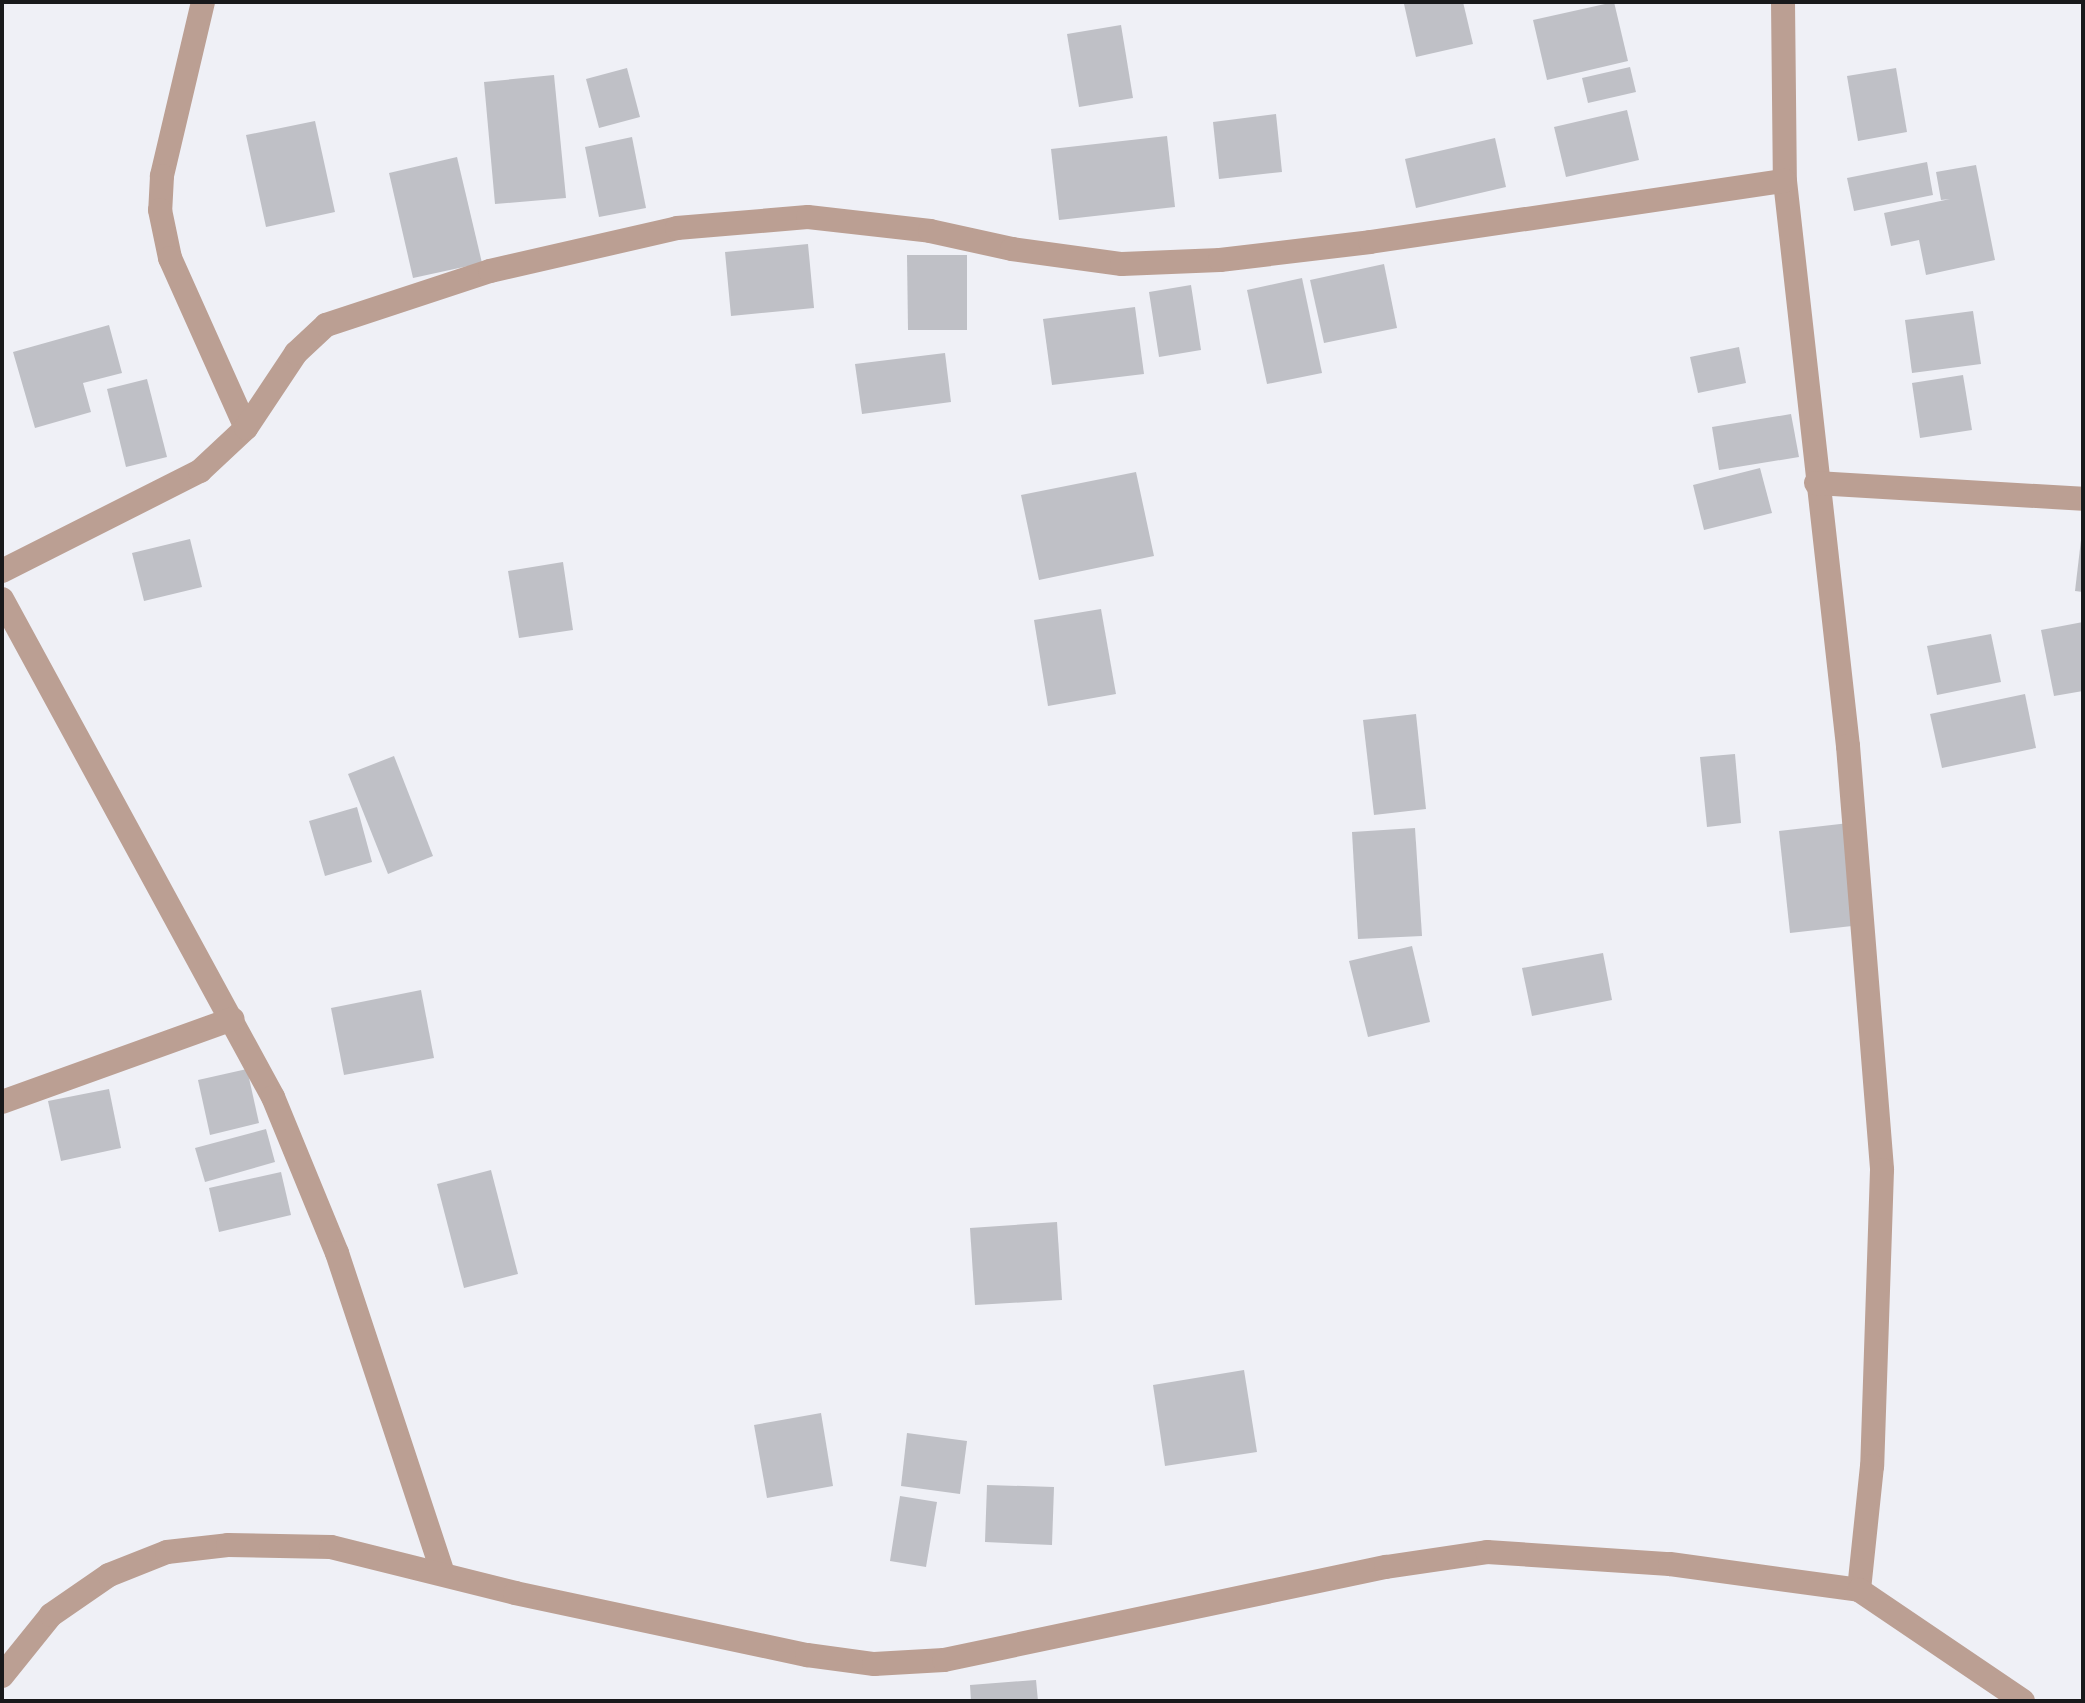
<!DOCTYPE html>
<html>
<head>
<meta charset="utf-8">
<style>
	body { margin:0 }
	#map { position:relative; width:2085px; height:1703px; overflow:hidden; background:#eff0f6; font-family:"Libre Baskerville",serif }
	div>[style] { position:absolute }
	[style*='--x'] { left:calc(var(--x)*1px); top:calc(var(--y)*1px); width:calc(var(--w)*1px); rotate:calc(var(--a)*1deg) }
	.building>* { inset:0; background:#bfc0c6 }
	.minor>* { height:24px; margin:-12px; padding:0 12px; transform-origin:12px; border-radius:12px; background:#bb9f93 }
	span { translate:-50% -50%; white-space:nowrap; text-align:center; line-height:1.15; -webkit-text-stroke:6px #fff; paint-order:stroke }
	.frame { position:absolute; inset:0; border:4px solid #18191b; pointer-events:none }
</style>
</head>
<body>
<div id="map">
	<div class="building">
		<i style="clip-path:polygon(1413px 2px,1463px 2px,1473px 44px,1416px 57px,1404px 4px)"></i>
		<i style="clip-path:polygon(1614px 2px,1628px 61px,1547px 80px,1533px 20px)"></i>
		<i style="clip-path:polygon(1121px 25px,1133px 98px,1079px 107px,1067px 34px)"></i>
		<i style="clip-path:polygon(1630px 67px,1636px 92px,1588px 103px,1582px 78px)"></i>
		<i style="clip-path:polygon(627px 68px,640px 117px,599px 128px,586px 79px)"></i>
		<i style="clip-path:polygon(1896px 68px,1907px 132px,1858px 141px,1847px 76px)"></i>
		<i style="clip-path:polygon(554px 75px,566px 198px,495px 204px,484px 82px)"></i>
		<i style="clip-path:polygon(1627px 110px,1639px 160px,1566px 177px,1554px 127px)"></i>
		<i style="clip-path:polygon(1276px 114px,1282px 172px,1219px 179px,1213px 122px)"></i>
		<i style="clip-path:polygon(315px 121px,335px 212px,266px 227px,246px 135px)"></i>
		<i style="clip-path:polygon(1167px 136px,1175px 207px,1059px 220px,1051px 149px)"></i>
		<i style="clip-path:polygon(632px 137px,646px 208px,599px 217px,585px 147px)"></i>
		<i style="clip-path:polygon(1495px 138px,1506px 187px,1416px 208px,1405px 159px)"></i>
		<i style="clip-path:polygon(457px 157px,482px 263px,413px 278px,389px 173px)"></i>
		<i style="clip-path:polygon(1927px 162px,1933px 195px,1854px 211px,1847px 178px)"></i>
		<i style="clip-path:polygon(1976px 165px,1995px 260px,1926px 275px,1919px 240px,1891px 246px,1884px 213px,1950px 199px,1941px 200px,1936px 172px)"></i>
		<i style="clip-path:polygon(808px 244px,814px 308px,731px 316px,725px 252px)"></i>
		<i style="clip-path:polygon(907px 255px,967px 255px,967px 330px,908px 330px)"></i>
		<i style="clip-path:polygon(1384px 264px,1397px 328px,1324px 343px,1310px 280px)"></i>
		<i style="clip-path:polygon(1302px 278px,1322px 373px,1267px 384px,1247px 290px)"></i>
		<i style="clip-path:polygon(1191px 285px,1201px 350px,1159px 357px,1149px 292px)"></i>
		<i style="clip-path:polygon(1135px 307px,1144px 374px,1052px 385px,1043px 319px)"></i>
		<i style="clip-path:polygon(1973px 311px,1981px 364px,1912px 373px,1905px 320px)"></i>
		<i style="clip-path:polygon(109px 325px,122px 373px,83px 383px,91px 412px,35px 428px,13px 352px)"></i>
		<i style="clip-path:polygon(1739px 347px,1746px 383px,1698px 393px,1690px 357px)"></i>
		<i style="clip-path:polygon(945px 353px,951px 402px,862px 414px,855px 364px)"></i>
		<i style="clip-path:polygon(1963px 375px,1972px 430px,1920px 438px,1912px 383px)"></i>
		<i style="clip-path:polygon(147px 379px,167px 457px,126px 467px,107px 389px)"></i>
		<i style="clip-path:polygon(1791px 414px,1799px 457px,1719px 470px,1712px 427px)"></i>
		<i style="clip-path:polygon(1760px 468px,1772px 513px,1704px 530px,1693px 485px)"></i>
		<i style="clip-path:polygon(1136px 472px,1154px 556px,1039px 580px,1021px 495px)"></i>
		<i style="clip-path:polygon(190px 539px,202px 587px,144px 601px,132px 553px)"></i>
		<i style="clip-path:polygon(2081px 540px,2083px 540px,2083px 592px,2075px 591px)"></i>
		<i style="clip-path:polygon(563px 562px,573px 630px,519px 638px,508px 571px)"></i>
		<i style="clip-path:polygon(1101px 609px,1116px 694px,1048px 706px,1034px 620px)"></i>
		<i style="clip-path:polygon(2083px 622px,2083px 691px,2054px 696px,2041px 630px)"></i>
		<i style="clip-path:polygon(1991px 634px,2001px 682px,1937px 695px,1927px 646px)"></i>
		<i style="clip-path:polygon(2025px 694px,2036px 748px,1942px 768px,1930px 714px)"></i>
		<i style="clip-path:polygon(1416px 714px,1426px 809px,1374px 815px,1363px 720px)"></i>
		<i style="clip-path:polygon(1735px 754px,1741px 823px,1707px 827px,1700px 757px)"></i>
		<i style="clip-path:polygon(394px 756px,433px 856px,388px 874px,348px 774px)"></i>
		<i style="clip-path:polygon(357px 807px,372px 862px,325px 876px,309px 821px)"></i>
		<i style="clip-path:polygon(1849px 823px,1861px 925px,1790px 933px,1779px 831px)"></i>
		<i style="clip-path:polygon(1415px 828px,1422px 936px,1358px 939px,1352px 832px)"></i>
		<i style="clip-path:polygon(1412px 946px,1430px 1022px,1368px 1037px,1349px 961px)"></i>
		<i style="clip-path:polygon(1603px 953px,1612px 1000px,1532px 1016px,1522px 968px)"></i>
		<i style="clip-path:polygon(421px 990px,434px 1058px,344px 1075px,331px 1008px)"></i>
		<i style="clip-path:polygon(247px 1069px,259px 1123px,210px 1135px,198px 1080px)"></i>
		<i style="clip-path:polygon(109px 1089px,121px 1148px,61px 1161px,48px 1101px)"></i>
		<i style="clip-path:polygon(266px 1129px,275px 1162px,205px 1182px,195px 1148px)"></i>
		<i style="clip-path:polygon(491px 1170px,518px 1274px,464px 1288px,437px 1184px)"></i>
		<i style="clip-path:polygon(281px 1172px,291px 1215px,219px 1232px,209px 1188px)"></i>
		<i style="clip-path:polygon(1057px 1222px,1062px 1300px,975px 1305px,970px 1228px)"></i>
		<i style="clip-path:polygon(1244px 1370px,1257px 1452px,1165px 1466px,1153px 1385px)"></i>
		<i style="clip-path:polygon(821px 1413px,833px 1486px,767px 1498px,754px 1425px)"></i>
		<i style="clip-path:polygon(907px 1433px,967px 1441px,960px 1494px,901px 1486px)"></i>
		<i style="clip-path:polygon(987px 1485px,1054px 1487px,1052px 1545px,985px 1542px)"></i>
		<i style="clip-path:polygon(900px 1496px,937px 1502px,926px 1567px,890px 1561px)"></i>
		<i style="clip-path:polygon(1036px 1680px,1038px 1701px,971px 1701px,970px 1685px)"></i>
	</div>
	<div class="minor">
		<i style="--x:203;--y:2;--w:179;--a:103.3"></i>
		<i style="--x:162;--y:176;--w:34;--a:93"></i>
		<i style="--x:160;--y:210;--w:49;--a:78.2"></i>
		<i style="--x:170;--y:258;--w:186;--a:65.9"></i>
		<i style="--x:1783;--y:2;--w:179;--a:89.4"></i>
		<i style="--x:1785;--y:181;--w:569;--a:83.64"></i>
		<i style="--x:1848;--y:746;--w:425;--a:85.4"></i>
		<i style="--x:1882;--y:1170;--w:296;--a:91.9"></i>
		<i style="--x:1872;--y:1466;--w:125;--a:96"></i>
		<i style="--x:1816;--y:483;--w:267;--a:3.4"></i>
		<i style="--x:2;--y:571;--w:222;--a:-26.8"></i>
		<i style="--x:200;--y:471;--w:63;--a:-43.1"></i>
		<i style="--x:246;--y:428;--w:90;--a:-56.3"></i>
		<i style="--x:296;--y:353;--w:41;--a:-43"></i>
		<i style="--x:326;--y:325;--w:173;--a:-18.2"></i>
		<i style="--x:490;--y:271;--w:192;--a:-12.9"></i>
		<i style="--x:677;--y:228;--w:131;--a:-4.8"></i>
		<i style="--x:808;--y:217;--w:123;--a:6.5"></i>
		<i style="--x:930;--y:231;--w:84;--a:12.4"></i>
		<i style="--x:1012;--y:249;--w:111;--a:7.8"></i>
		<i style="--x:1122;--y:264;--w:98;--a:-2.3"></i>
		<i style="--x:1220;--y:260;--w:151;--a:-6.8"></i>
		<i style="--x:1370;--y:242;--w:419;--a:-8.4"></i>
		<i style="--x:2;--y:599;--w:567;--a:61.45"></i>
		<i style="--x:273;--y:1097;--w:169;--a:67.7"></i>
		<i style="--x:337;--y:1253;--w:337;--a:71.7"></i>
		<i style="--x:2;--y:1102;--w:245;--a:-19.8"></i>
		<i style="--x:2;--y:1676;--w:78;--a:-51.2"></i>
		<i style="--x:51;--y:1615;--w:70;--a:-34.6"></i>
		<i style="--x:109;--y:1575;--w:62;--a:-21.6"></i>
		<i style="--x:167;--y:1552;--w:61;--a:-6.5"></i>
		<i style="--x:228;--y:1545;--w:103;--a:1.1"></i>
		<i style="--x:331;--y:1547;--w:190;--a:14"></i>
		<i style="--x:515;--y:1593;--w:299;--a:12"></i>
		<i style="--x:807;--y:1655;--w:68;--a:7.7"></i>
		<i style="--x:874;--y:1664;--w:70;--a:-3.3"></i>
		<i style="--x:944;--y:1660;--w:452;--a:-11.9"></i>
		<i style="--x:1386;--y:1567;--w:102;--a:-8.4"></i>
		<i style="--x:1487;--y:1552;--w:183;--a:3.8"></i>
		<i style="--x:1670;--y:1564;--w:191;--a:7.8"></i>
		<i style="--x:1859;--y:1590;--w:198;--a:34.1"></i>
	</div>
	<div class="frame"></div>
</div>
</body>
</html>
